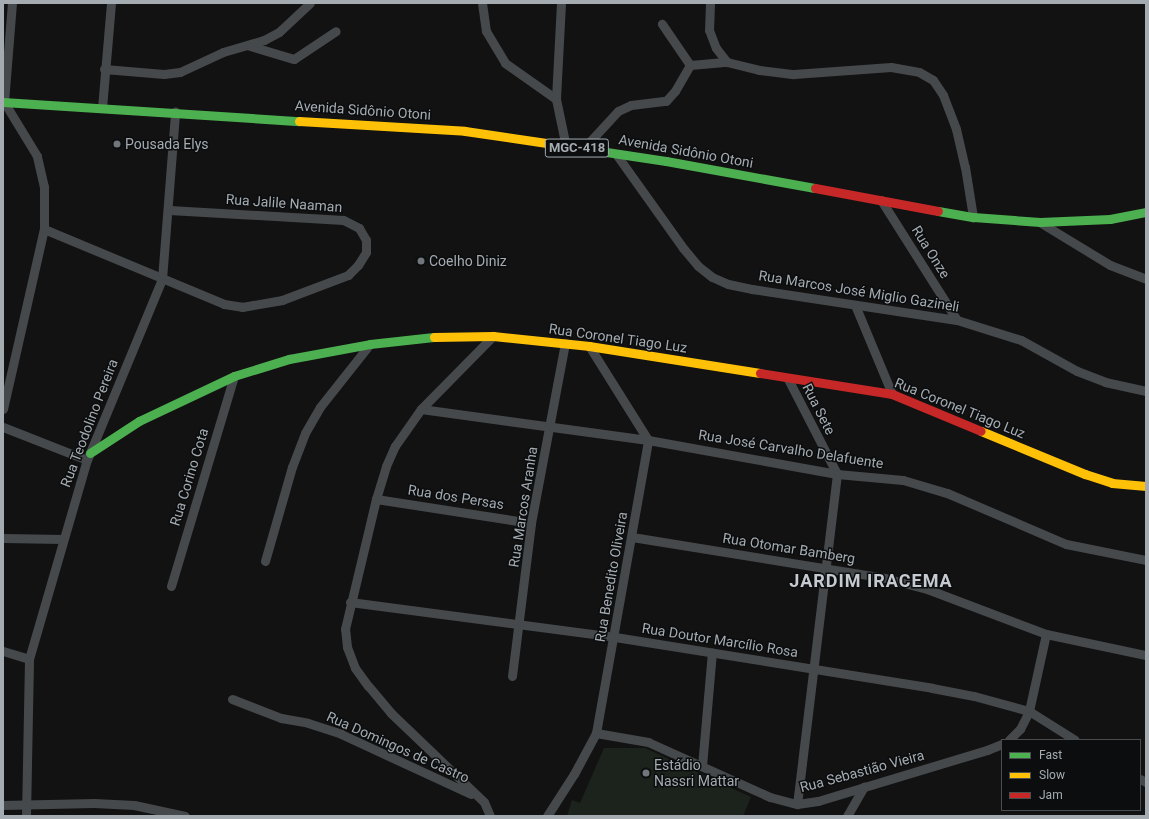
<!DOCTYPE html>
<html>
<head>
<meta charset="utf-8">
<style>
	body { margin:0 }
	#map { position:relative; width:1149px; height:819px; overflow:hidden; background:#121212; font-family:Roboto,sans-serif }
	div>[style] { position:absolute }
	[style*='--x'] { left:calc(var(--x)*1px); top:calc(var(--y)*1px); width:calc(var(--w)*1px); rotate:calc(var(--a)*1deg) }
	.green>* { inset:0; background:#1c221c }
	.street>* { height:9px; margin:-4.5px; padding:0 4.5px; transform-origin:4.5px; border-radius:4.5px; background:#46494b }
	.fast>* { height:9px; margin:-4.5px; padding:0 4.5px; transform-origin:4.5px; border-radius:4.5px; background:#4caf50 }
	.slow>* { height:9px; margin:-4.5px; padding:0 4.5px; transform-origin:4.5px; border-radius:4.5px; background:#ffc107 }
	.jam>* { height:9px; margin:-4.5px; padding:0 4.5px; transform-origin:4.5px; border-radius:4.5px; background:#c62828 }
	.dots>* { width:11px; height:11px; translate:-50% -50%; box-sizing:border-box; border:2px solid #0c0d0e; border-radius:50% }
	span { translate:-50% -50%; white-space:nowrap; text-align:center; line-height:1.15; -webkit-text-stroke:3px #0c0d0e; paint-order:stroke }
	.shield-label span { padding:1px 3px; background:#0c0d0e; border:1px solid; border-radius:3px; -webkit-text-stroke-width:0 }
	.shield-label { font-size:13px; color:#a4acb2; font-weight:700 }
	.street-label { font-size:14px; color:#a4acb2 }
	.poi-label { font-size:14px; color:#a4acb2 }
	.left { translate:0 -50%; text-align:left }
	.district-label { font-size:18px; color:#c4cacf; font-weight:700; letter-spacing:1px }
	.frame { position:absolute; inset:0; border:4px solid #a4acb2; pointer-events:none }
	.legend { position:absolute; left:1001px; top:739px; width:140px; height:72px; box-sizing:border-box; background:#0c0d0e; border:1px solid #494d50; margin:0; padding:5px 7px; list-style:none; font-size:12px; color:#a4acb2 }
	.legend li { display:flex; align-items:center; gap:8px; height:20px }
	.legend b { width:20px; border:1px solid #494d50 }
</style>
</head>
<body>
<div id="map">
	<div class="green">
		<i style="clip-path:polygon(604px 748px,645px 748px,751px 797px,743px 816px,567px 816px,572px 800px,580px 803px)"></i>
	</div>
	<div class="street">
		<i style="--x:482;--y:3;--w:28;--a:82"></i>
		<i style="--x:486;--y:31;--w:37;--a:59"></i>
		<i style="--x:505;--y:63;--w:62;--a:35.2"></i>
		<i style="--x:561;--y:3;--w:96;--a:93"></i>
		<i style="--x:556;--y:99;--w:49;--a:78.2"></i>
		<i style="--x:710;--y:3;--w:27;--a:92"></i>
		<i style="--x:709;--y:30;--w:19;--a:69"></i>
		<i style="--x:716;--y:48;--w:18;--a:52"></i>
		<i style="--x:727;--y:62;--w:33;--a:14"></i>
		<i style="--x:759;--y:70;--w:35;--a:7"></i>
		<i style="--x:794;--y:74;--w:97;--a:-4.1"></i>
		<i style="--x:891;--y:67;--w:28;--a:10"></i>
		<i style="--x:919;--y:72;--w:16;--a:30"></i>
		<i style="--x:933;--y:80;--w:18;--a:56"></i>
		<i style="--x:943;--y:95;--w:36;--a:69"></i>
		<i style="--x:956;--y:129;--w:39;--a:77"></i>
		<i style="--x:965;--y:167;--w:51;--a:80.9"></i>
		<i style="--x:250;--y:46;--w:46;--a:16.5"></i>
		<i style="--x:294;--y:59;--w:50;--a:-33.7"></i>
		<i style="--x:690;--y:65;--w:37;--a:-5"></i>
		<i style="--x:104;--y:69;--w:60;--a:4.8"></i>
		<i style="--x:164;--y:74;--w:16;--a:-7"></i>
		<i style="--x:180;--y:72;--w:47;--a:-24.9"></i>
		<i style="--x:223;--y:52;--w:43;--a:-16.3"></i>
		<i style="--x:264;--y:40;--w:17;--a:-28"></i>
		<i style="--x:279;--y:32;--w:42;--a:-43.1"></i>
		<i style="--x:102;--y:108;--w:105;--a:-85.1"></i>
		<i style="--x:583;--y:149;--w:52;--a:-47.4"></i>
		<i style="--x:618;--y:111;--w:14;--a:-25"></i>
		<i style="--x:631;--y:105;--w:35;--a:-7"></i>
		<i style="--x:666;--y:101;--w:13;--a:-48"></i>
		<i style="--x:675;--y:91;--w:30;--a:-60"></i>
		<i style="--x:690;--y:65;--w:50;--a:-124.3"></i>
		<i style="--x:616;--y:154;--w:115;--a:54.5"></i>
		<i style="--x:683;--y:248;--w:23;--a:50"></i>
		<i style="--x:698;--y:266;--w:18;--a:38"></i>
		<i style="--x:712;--y:277;--w:17;--a:24"></i>
		<i style="--x:728;--y:284;--w:25;--a:12"></i>
		<i style="--x:752;--y:289;--w:207;--a:8.6"></i>
		<i style="--x:957;--y:320;--w:67;--a:17.4"></i>
		<i style="--x:1021;--y:340;--w:64;--a:29"></i>
		<i style="--x:1077;--y:371;--w:30;--a:21"></i>
		<i style="--x:1105;--y:382;--w:42;--a:12.4"></i>
		<i style="--x:881;--y:200;--w:142;--a:57.7"></i>
		<i style="--x:1041;--y:223;--w:81;--a:31.3"></i>
		<i style="--x:1110;--y:265;--w:39;--a:21"></i>
		<i style="--x:44;--y:229;--w:195;--a:22.6"></i>
		<i style="--x:224;--y:304;--w:18;--a:9"></i>
		<i style="--x:242;--y:307;--w:41;--a:-9.9"></i>
		<i style="--x:282;--y:300;--w:71;--a:-20.7"></i>
		<i style="--x:348;--y:275;--w:14;--a:-45"></i>
		<i style="--x:358;--y:265;--w:15;--a:-58"></i>
		<i style="--x:366;--y:252;--w:12;--a:-90"></i>
		<i style="--x:366;--y:240;--w:14;--a:-120"></i>
		<i style="--x:359;--y:228;--w:18;--a:-153"></i>
		<i style="--x:343;--y:220;--w:174;--a:-176.7"></i>
		<i style="--x:855;--y:305;--w:96;--a:67.4"></i>
		<i style="--x:788;--y:379;--w:107;--a:62.7"></i>
		<i style="--x:837;--y:474;--w:332;--a:96.9"></i>
		<i style="--x:3;--y:409;--w:185;--a:-77.2"></i>
		<i style="--x:44;--y:229;--w:42;--a:-90"></i>
		<i style="--x:44;--y:187;--w:32;--a:-103"></i>
		<i style="--x:37;--y:156;--w:63;--a:-121.4"></i>
		<i style="--x:4;--y:102;--w:99;--a:-85.4"></i>
		<i style="--x:421;--y:409;--w:229;--a:7.8"></i>
		<i style="--x:648;--y:440;--w:192;--a:10.2"></i>
		<i style="--x:837;--y:474;--w:66;--a:5.2"></i>
		<i style="--x:903;--y:480;--w:46;--a:16.5"></i>
		<i style="--x:947;--y:493;--w:129;--a:23.2"></i>
		<i style="--x:1066;--y:544;--w:82;--a:11.3"></i>
		<i style="--x:3;--y:427;--w:90;--a:21.4"></i>
		<i style="--x:376;--y:499;--w:157;--a:8.8"></i>
		<i style="--x:632;--y:537;--w:256;--a:9.2"></i>
		<i style="--x:885;--y:578;--w:43;--a:14.7"></i>
		<i style="--x:927;--y:589;--w:127;--a:20.7"></i>
		<i style="--x:1046;--y:634;--w:102;--a:11.9"></i>
		<i style="--x:3;--y:538;--w:60;--a:1"></i>
		<i style="--x:265;--y:561;--w:98;--a:-74"></i>
		<i style="--x:292;--y:467;--w:36;--a:-69"></i>
		<i style="--x:305;--y:433;--w:30;--a:-60"></i>
		<i style="--x:320;--y:407;--w:80;--a:-51.6"></i>
		<i style="--x:171;--y:586;--w:219;--a:-73.3"></i>
		<i style="--x:350;--y:602;--w:267;--a:7.5"></i>
		<i style="--x:615;--y:637;--w:321;--a:9.1"></i>
		<i style="--x:932;--y:688;--w:43;--a:10.8"></i>
		<i style="--x:974;--y:696;--w:57;--a:15.3"></i>
		<i style="--x:1029;--y:711;--w:54;--a:32.2"></i>
		<i style="--x:3;--y:651;--w:27;--a:17"></i>
		<i style="--x:512;--y:676;--w:154;--a:-82.9"></i>
		<i style="--x:531;--y:523;--w:183;--a:-79.3"></i>
		<i style="--x:232;--y:699;--w:53;--a:21.2"></i>
		<i style="--x:281;--y:718;--w:27;--a:10"></i>
		<i style="--x:308;--y:723;--w:35;--a:18"></i>
		<i style="--x:341;--y:734;--w:143;--a:24.8"></i>
		<i style="--x:596;--y:733;--w:53;--a:9.8"></i>
		<i style="--x:648;--y:742;--w:134;--a:24.3"></i>
		<i style="--x:770;--y:797;--w:28;--a:15"></i>
		<i style="--x:797;--y:804;--w:21;--a:-8"></i>
		<i style="--x:818;--y:801;--w:177;--a:-16.8"></i>
		<i style="--x:987;--y:750;--w:16;--a:-22"></i>
		<i style="--x:1009;--y:740;--w:16;--a:-45"></i>
		<i style="--x:1020;--y:729;--w:20;--a:-63"></i>
		<i style="--x:1029;--y:711;--w:79;--a:-77.6"></i>
		<i style="--x:702;--y:766;--w:114;--a:-85"></i>
		<i style="--x:1140;--y:779;--w:7;--a:27"></i>
		<i style="--x:3;--y:805;--w:91;--a:-1.3"></i>
		<i style="--x:94;--y:803;--w:40;--a:2.9"></i>
		<i style="--x:134;--y:805;--w:52;--a:12.2"></i>
		<i style="--x:26;--y:816;--w:157;--a:-88.9"></i>
		<i style="--x:29;--y:659;--w:207;--a:-73.8"></i>
		<i style="--x:87;--y:460;--w:196;--a:-67.5"></i>
		<i style="--x:162;--y:279;--w:168;--a:-85.5"></i>
		<i style="--x:490;--y:816;--w:15;--a:-113"></i>
		<i style="--x:484;--y:802;--w:129;--a:-136.3"></i>
		<i style="--x:391;--y:713;--w:35;--a:-130"></i>
		<i style="--x:368;--y:686;--w:22;--a:-126"></i>
		<i style="--x:355;--y:668;--w:22;--a:-111"></i>
		<i style="--x:347;--y:647;--w:18;--a:-96"></i>
		<i style="--x:345;--y:629;--w:134;--a:-76.6"></i>
		<i style="--x:376;--y:499;--w:34;--a:-73"></i>
		<i style="--x:386;--y:466;--w:22;--a:-66"></i>
		<i style="--x:395;--y:446;--w:45;--a:-54.9"></i>
		<i style="--x:421;--y:409;--w:103;--a:-45.4"></i>
		<i style="--x:547;--y:816;--w:50;--a:-57.3"></i>
		<i style="--x:574;--y:774;--w:47;--a:-61.8"></i>
		<i style="--x:596;--y:733;--w:298;--a:-79.9"></i>
		<i style="--x:648;--y:440;--w:111;--a:-122.1"></i>
		<i style="--x:847;--y:816;--w:34;--a:-60"></i>
	</div>
	<div class="fast">
		<i style="--x:3;--y:102;--w:297;--a:3.7"></i>
		<i style="--x:560;--y:145;--w:107;--a:8.6"></i>
		<i style="--x:666;--y:161;--w:151;--a:10.3"></i>
		<i style="--x:938;--y:211;--w:36;--a:10"></i>
		<i style="--x:973;--y:217;--w:67;--a:4.3"></i>
		<i style="--x:1040;--y:222;--w:70;--a:-2.5"></i>
		<i style="--x:1110;--y:219;--w:37;--a:-11"></i>
		<i style="--x:90;--y:453;--w:59;--a:-33.1"></i>
		<i style="--x:139;--y:421;--w:105;--a:-25.3"></i>
		<i style="--x:234;--y:376;--w:58;--a:-17.2"></i>
		<i style="--x:289;--y:359;--w:82;--a:-10.5"></i>
		<i style="--x:370;--y:344;--w:64;--a:-6.2"></i>
	</div>
	<div class="slow">
		<i style="--x:299;--y:121;--w:166;--a:3.4"></i>
		<i style="--x:465;--y:131;--w:96;--a:8.4"></i>
		<i style="--x:434;--y:337;--w:59;--a:-1"></i>
		<i style="--x:493;--y:336;--w:97;--a:5.9"></i>
		<i style="--x:589;--y:346;--w:173;--a:9"></i>
		<i style="--x:981;--y:431;--w:113;--a:22.5"></i>
		<i style="--x:1085;--y:474;--w:28;--a:18"></i>
		<i style="--x:1112;--y:483;--w:34;--a:5"></i>
	</div>
	<div class="jam">
		<i style="--x:815;--y:188;--w:125;--a:10.6"></i>
		<i style="--x:760;--y:373;--w:134;--a:9"></i>
		<i style="--x:892;--y:394;--w:96;--a:22.6"></i>
	</div>
	<div class="dots">
		<i style="left:117px;top:144px;background:#71767a"></i>
		<i style="left:421px;top:261px;background:#71767a"></i>
		<i style="left:646px;top:773px;background:#71767a"></i>
	</div>
	<div class="shield-label">
		<span style="left:577px;top:148px">MGC-418</span>
	</div>
	<div class="street-label">
		<span style="left:363px;top:110px;rotate:4deg">Avenida Sidônio Otoni</span>
		<span style="left:686px;top:151px;rotate:10deg">Avenida Sidônio Otoni</span>
		<span style="left:284px;top:203px;rotate:4deg">Rua Jalile Naaman</span>
		<span style="left:931px;top:252px;rotate:58deg">Rua Onze</span>
		<span style="left:859px;top:291px;rotate:9deg">Rua Marcos José Miglio Gazineli</span>
		<span style="left:618px;top:338px;rotate:8deg">Rua Coronel Tiago Luz</span>
		<span style="left:960px;top:408px;rotate:22deg">Rua Coronel Tiago Luz</span>
		<span style="left:819px;top:409px;rotate:63deg">Rua Sete</span>
		<span style="left:89px;top:423px;rotate:-69deg">Rua Teodolino Pereira</span>
		<span style="left:791px;top:449px;rotate:9deg">Rua José Carvalho Delafuente</span>
		<span style="left:189px;top:477px;rotate:-73deg">Rua Corino Cota</span>
		<span style="left:456px;top:497px;rotate:9deg">Rua dos Persas</span>
		<span style="left:523px;top:507px;rotate:-81deg">Rua Marcos Aranha</span>
		<span style="left:789px;top:548px;rotate:9deg">Rua Otomar Bamberg</span>
		<span style="left:611px;top:577px;rotate:-80deg">Rua Benedito Oliveira</span>
		<span style="left:720px;top:640px;rotate:9deg">Rua Doutor Marcílio Rosa</span>
		<span style="left:398px;top:747px;rotate:24deg">Rua Domingos de Castro</span>
		<span style="left:862px;top:771px;rotate:-15deg">Rua Sebastião Vieira</span>
	</div>
	<div class="poi-label">
		<span class="left" style="left:125px;top:144px">Pousada Elys</span>
		<span class="left" style="left:429px;top:261px">Coelho Diniz</span>
		<span class="left" style="left:654px;top:773px">Estádio<br>Nassri Mattar</span>
	</div>
	<div class="district-label">
		<span style="left:871px;top:581px">JARDIM IRACEMA</span>
	</div>
	<div class="frame"></div>
	<ul class="legend">
	<li><b style="height:5px;background:#4caf50"></b>Fast</li>
	<li><b style="height:5px;background:#ffc107"></b>Slow</li>
	<li><b style="height:5px;background:#c62828"></b>Jam</li>
	</ul>
</div>
</body>
</html>
